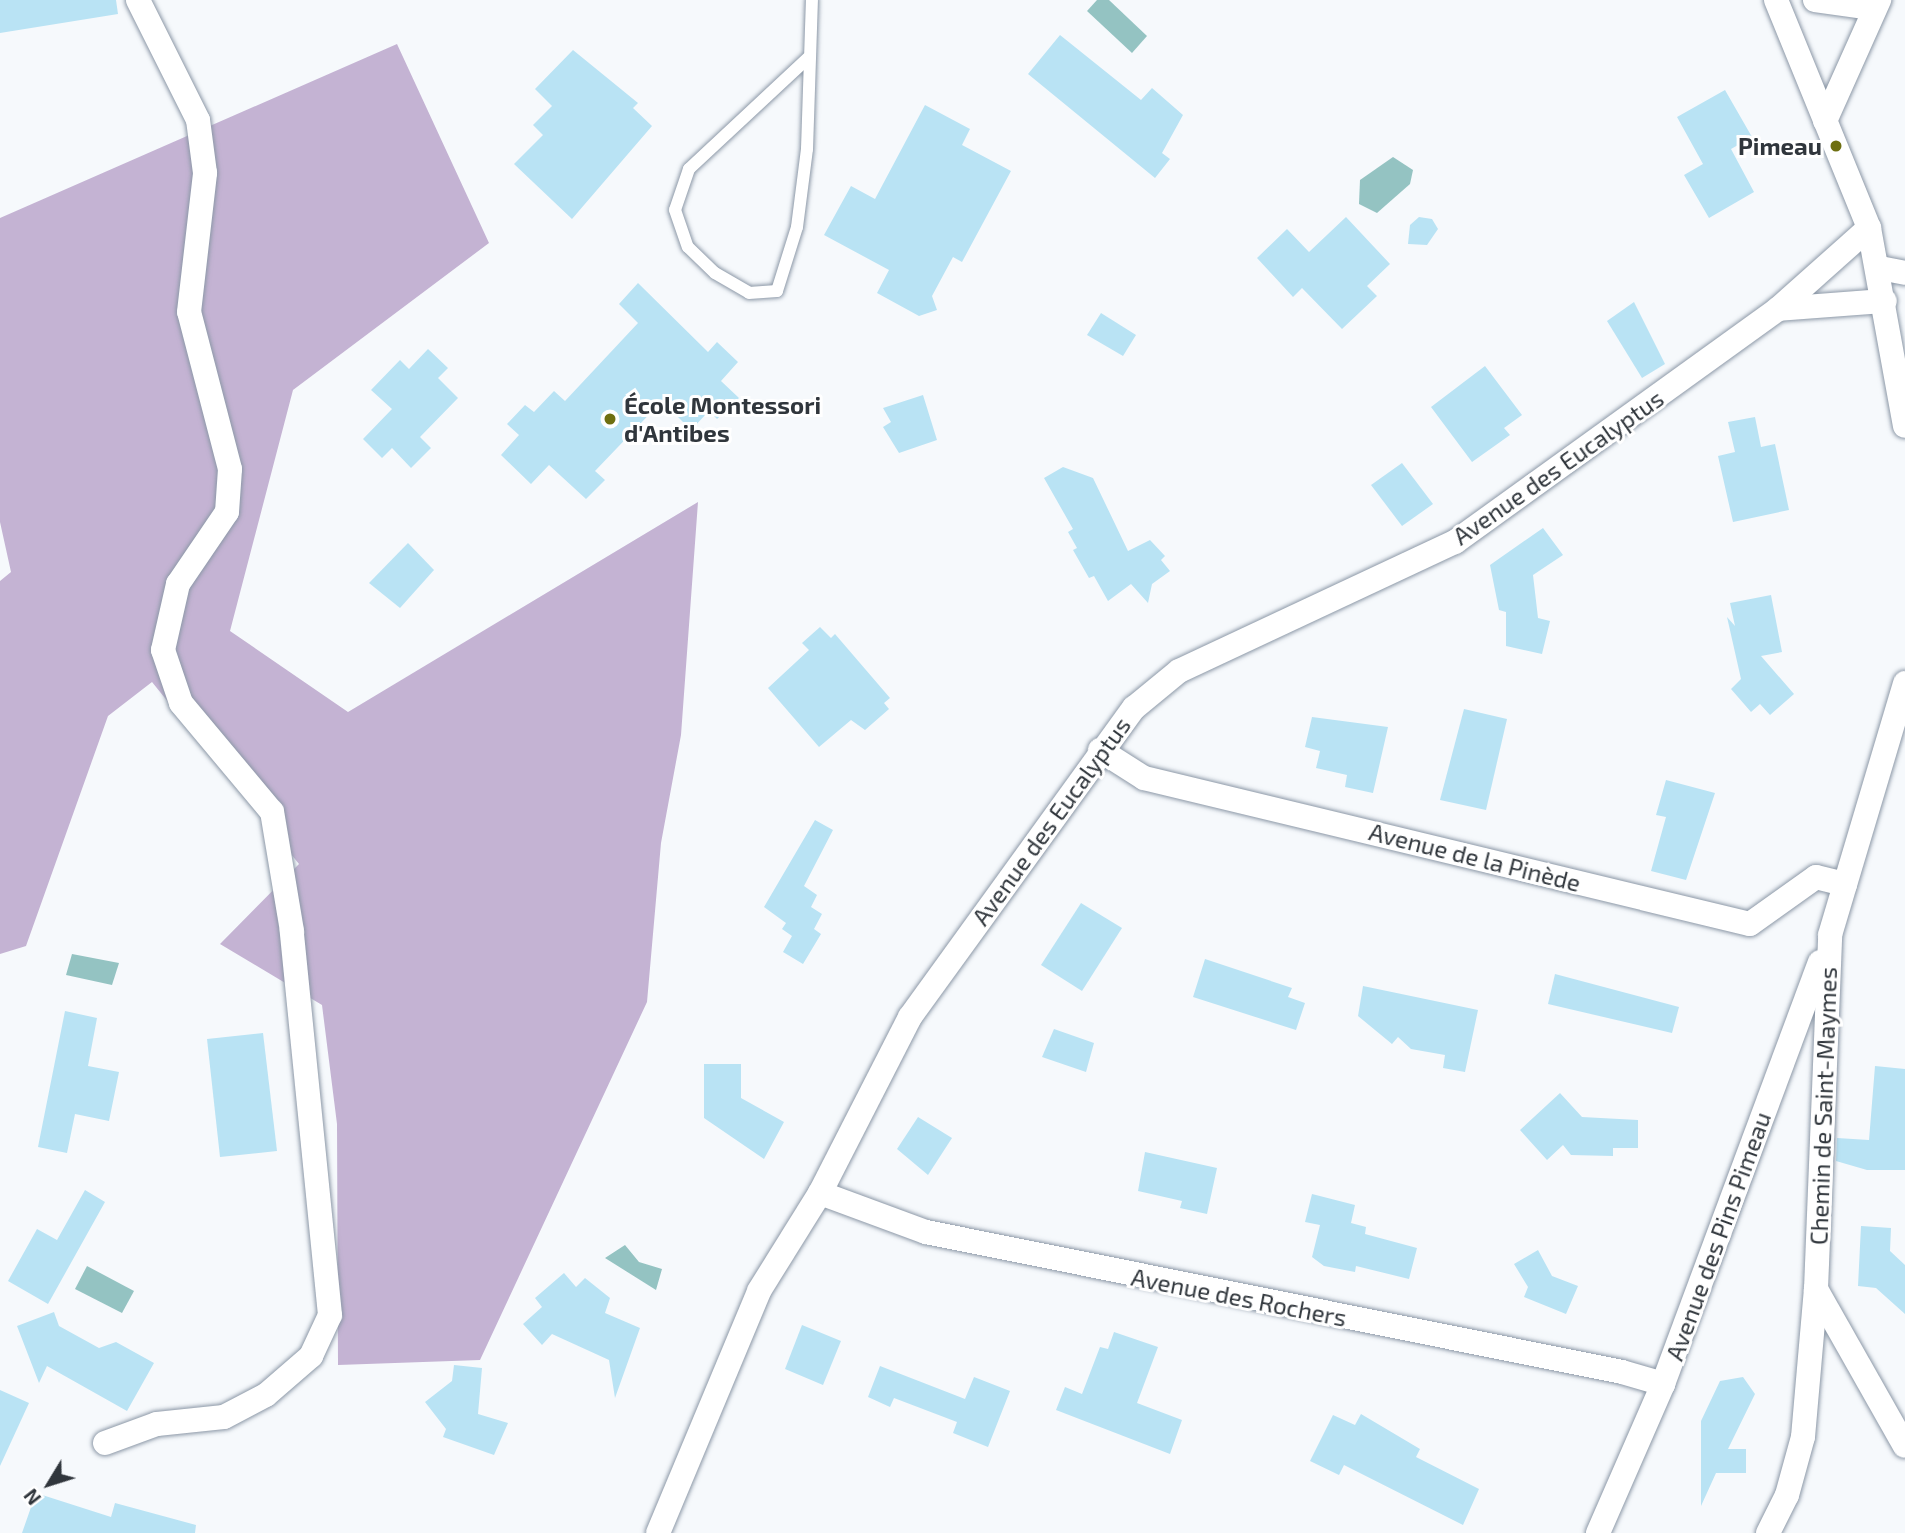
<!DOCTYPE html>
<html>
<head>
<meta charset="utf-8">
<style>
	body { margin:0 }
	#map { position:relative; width:1905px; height:1533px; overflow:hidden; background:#f6f9fc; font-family:"Exo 2",sans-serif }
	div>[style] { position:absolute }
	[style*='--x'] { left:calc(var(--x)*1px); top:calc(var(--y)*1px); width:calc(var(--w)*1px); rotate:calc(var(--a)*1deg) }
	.forest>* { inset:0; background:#c4b3d3 }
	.water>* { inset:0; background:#94c3c2 }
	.building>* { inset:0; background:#b9e3f4 }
	.roads { filter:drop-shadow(0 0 2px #8c98a7) drop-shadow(0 0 2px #8c98a7) }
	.lane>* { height:12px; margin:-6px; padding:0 6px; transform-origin:6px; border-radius:6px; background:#fff }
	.street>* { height:24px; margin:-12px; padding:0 12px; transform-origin:12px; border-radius:12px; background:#fff }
	.dots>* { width:19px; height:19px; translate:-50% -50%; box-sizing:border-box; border:4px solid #fff; border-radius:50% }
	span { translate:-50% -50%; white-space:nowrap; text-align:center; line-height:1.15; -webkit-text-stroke:6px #fff; paint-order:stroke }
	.poi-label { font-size:24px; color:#30363c; font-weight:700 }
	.right { translate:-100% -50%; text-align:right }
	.left { translate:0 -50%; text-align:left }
	.street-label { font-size:24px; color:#30363c }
	.north { position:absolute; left:14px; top:1449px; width:70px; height:70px; -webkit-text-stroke:5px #fff; paint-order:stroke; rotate:232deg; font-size:19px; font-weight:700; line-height:28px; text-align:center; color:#30363c }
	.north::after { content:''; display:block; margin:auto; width:24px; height:32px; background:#30363c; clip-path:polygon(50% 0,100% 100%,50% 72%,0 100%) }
</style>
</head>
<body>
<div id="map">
	<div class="forest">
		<i style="clip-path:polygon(397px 44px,489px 243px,293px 390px,230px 631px,348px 712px,698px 502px,681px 735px,661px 843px,647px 1002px,480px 1360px,338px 1365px,337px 1124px,322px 1005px,220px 944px,299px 864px,152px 682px,108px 716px,26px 946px,0 954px,0 581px,11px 572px,0 522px,0 218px)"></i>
	</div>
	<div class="water">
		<i style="clip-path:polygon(1097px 0,1109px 0,1147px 36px,1132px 53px,1087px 11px)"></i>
		<i style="clip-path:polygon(1393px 157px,1413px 170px,1410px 184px,1377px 213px,1359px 204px,1360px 180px)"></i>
		<i style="clip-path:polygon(72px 954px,119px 963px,112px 985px,66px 975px)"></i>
		<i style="clip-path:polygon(625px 1245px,639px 1262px,662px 1269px,656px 1290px,605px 1258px)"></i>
		<i style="clip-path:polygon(87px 1266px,134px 1291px,122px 1313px,75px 1289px)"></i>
	</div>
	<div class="building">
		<i style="clip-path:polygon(0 0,116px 0,118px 14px,0 33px)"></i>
		<i style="clip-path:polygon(1060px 35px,1141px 100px,1152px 88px,1183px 115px,1162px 153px,1170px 159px,1155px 178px,1028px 74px)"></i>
		<i style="clip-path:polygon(573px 50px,638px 103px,633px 108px,652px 126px,572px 219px,514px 164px,543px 135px,533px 125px,552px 106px,535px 89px)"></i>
		<i style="clip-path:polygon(1725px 90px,1752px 137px,1731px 149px,1754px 192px,1709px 218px,1684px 175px,1703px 164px,1677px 117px)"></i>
		<i style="clip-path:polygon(925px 105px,970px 129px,962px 145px,1011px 171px,962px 262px,953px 257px,932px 296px,937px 310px,919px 316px,877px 293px,889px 270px,824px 235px,851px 186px,875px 199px)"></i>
		<i style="clip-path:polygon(1346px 217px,1390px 264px,1367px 286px,1377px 296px,1342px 329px,1302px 288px,1293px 297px,1257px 258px,1287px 229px,1309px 252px)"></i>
		<i style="clip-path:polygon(1419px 217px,1432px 219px,1438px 229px,1427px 245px,1408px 244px,1410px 225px)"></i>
		<i style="clip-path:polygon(638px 283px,708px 352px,717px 342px,738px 362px,721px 381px,739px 398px,717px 419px,709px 411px,691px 430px,662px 401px,595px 471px,605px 480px,586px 499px,549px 465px,531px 484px,501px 455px,519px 435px,507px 424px,525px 405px,534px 412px,554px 391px,565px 401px,638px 323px,619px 304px)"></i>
		<i style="clip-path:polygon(1634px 302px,1665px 364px,1642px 378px,1607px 321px)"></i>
		<i style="clip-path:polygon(1101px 313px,1136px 335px,1123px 356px,1087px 335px)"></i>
		<i style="clip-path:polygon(428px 349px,448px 368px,438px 378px,458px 398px,420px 437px,431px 448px,411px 468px,392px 448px,382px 458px,363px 439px,392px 409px,371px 390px,400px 360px,409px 369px)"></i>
		<i style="clip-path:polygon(1485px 366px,1522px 415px,1504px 428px,1510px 435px,1472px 462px,1431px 407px)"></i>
		<i style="clip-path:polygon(923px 395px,937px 440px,899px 453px,883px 427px,891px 422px,883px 408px)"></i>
		<i style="clip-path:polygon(1755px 417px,1761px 447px,1775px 444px,1789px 510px,1733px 522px,1718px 456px,1735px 452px,1728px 422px)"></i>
		<i style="clip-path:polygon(1402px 463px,1433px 504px,1402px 526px,1371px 485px)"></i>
		<i style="clip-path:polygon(1063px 467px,1093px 478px,1128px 551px,1150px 540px,1165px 556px,1161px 560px,1170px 571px,1152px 584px,1148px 603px,1131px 584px,1108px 601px,1094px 576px,1089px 578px,1073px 550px,1077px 548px,1068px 532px,1073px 529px,1044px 478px)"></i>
		<i style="clip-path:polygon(1543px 528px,1563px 555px,1533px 575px,1538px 618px,1550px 621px,1542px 654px,1506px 646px,1506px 612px,1499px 610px,1490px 565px)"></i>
		<i style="clip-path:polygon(408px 543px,434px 570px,400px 608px,369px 583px)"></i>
		<i style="clip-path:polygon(1771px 595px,1782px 652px,1761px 656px,1794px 694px,1770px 715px,1760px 704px,1751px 712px,1731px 689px,1741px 679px,1727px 617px,1735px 626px,1730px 603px)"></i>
		<i style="clip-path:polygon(820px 627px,831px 638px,835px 634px,890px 698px,884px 703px,889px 709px,865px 730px,851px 720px,819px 747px,768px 688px,809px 650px,802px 643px)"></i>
		<i style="clip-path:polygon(1464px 709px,1507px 719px,1486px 810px,1440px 800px)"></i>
		<i style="clip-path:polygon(1312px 717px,1388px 727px,1373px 793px,1345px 787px,1347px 775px,1316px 768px,1320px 751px,1305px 747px)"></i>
		<i style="clip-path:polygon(1666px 780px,1715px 793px,1686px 880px,1651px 871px,1666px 817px,1656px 815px)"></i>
		<i style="clip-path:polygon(815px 820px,833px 830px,804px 886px,817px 895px,811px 907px,822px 914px,814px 929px,821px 934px,803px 964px,783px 952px,792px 936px,782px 929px,786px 923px,764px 907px)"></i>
		<i style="clip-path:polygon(1081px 903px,1122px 928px,1082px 991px,1041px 965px)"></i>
		<i style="clip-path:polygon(1205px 959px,1292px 988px,1288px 997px,1305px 1003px,1296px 1030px,1193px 997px)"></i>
		<i style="clip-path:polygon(1555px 974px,1679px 1007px,1672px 1033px,1548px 1004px)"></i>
		<i style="clip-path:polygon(1363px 986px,1478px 1010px,1465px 1072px,1443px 1068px,1445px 1055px,1411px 1049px,1398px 1037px,1392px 1044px,1358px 1016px)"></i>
		<i style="clip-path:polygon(65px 1011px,97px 1018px,88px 1066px,119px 1072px,109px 1121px,75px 1114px,67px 1153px,38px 1147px)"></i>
		<i style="clip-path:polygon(1054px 1029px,1094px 1043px,1086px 1072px,1042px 1057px)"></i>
		<i style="clip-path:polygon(263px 1033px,277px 1151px,220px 1157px,207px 1039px)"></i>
		<i style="clip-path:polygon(704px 1064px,741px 1064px,741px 1098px,784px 1122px,764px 1159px,704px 1118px)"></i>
		<i style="clip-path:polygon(1875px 1066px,1905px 1069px,1905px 1170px,1867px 1170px,1836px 1161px,1837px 1138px,1869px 1140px)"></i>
		<i style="clip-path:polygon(1560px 1093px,1582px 1117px,1638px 1120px,1638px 1148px,1613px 1148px,1613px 1156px,1571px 1155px,1563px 1145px,1547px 1160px,1520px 1130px)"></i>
		<i style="clip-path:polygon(918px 1117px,952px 1138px,928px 1175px,897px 1149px)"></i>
		<i style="clip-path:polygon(1145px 1152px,1217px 1168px,1207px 1214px,1180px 1208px,1182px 1201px,1138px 1191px)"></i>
		<i style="clip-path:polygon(85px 1190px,105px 1202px,48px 1304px,8px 1281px,37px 1229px,57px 1240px)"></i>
		<i style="clip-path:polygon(1312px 1194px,1355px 1205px,1351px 1223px,1366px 1227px,1365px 1234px,1417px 1248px,1409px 1279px,1356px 1266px,1355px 1272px,1324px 1266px,1312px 1257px,1320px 1225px,1305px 1222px)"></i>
		<i style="clip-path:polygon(1861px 1226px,1891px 1228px,1890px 1251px,1905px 1265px,1905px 1314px,1876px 1288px,1858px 1286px)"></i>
		<i style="clip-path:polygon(1538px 1250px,1552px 1276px,1578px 1286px,1566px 1314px,1524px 1297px,1528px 1287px,1514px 1264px)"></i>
		<i style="clip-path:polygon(564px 1273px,576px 1287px,585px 1278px,610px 1298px,605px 1313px,640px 1328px,615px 1398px,609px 1360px,552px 1334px,542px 1345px,523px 1324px,542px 1307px,535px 1298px)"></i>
		<i style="clip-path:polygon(54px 1312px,59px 1326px,99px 1348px,116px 1342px,154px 1363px,127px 1411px,47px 1366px,39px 1383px,17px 1326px)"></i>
		<i style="clip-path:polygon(802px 1325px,841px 1341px,823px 1385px,785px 1369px)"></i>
		<i style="clip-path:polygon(1114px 1332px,1158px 1347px,1137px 1403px,1182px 1420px,1170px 1454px,1056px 1410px,1065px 1387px,1082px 1394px,1100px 1347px,1108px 1349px)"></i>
		<i style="clip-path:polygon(454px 1365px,482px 1368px,478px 1414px,508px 1423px,494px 1455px,443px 1437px,446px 1429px,425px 1402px,452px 1381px)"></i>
		<i style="clip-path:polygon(880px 1366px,965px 1399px,974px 1377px,1010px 1391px,988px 1447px,953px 1433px,957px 1422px,894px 1398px,890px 1407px,868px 1397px)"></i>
		<i style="clip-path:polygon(1743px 1377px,1755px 1394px,1728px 1449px,1746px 1449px,1746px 1473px,1716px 1473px,1701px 1506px,1701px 1421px,1720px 1381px)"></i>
		<i style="clip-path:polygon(0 1390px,29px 1403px,0 1466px)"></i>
		<i style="clip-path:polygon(1361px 1414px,1420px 1449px,1416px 1457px,1479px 1489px,1463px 1525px,1344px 1465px,1339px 1475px,1310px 1461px,1333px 1415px,1355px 1425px)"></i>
		<i style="clip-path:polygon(36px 1493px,111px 1517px,115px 1503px,196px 1525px,195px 1533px,22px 1533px)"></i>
	</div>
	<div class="roads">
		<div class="lane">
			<i style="--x:808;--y:58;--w:163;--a:137"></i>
			<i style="--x:689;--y:169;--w:43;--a:108.9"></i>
			<i style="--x:675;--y:210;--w:39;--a:71"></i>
			<i style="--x:688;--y:247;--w:37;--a:44"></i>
			<i style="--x:715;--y:273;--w:39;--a:30"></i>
			<i style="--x:749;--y:293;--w:28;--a:-4"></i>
			<i style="--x:777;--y:291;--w:67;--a:-72.6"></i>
			<i style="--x:797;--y:227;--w:79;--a:-82.7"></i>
			<i style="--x:807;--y:149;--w:149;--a:-88.1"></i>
		</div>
		<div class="street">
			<i style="--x:1776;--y:0;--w:246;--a:67.8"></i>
			<i style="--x:1869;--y:228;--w:201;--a:79.7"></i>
			<i style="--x:1815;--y:0;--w:58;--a:8"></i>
			<i style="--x:1825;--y:121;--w:133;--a:-65.9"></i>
			<i style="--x:1880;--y:268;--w:25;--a:11"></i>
			<i style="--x:1778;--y:309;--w:107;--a:-4.3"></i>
			<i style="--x:1100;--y:750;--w:52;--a:32.5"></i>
			<i style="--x:1144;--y:778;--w:623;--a:13.55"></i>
			<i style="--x:1750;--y:924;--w:81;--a:-35.5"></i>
			<i style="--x:1816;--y:877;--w:30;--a:14"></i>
			<i style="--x:820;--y:1193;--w:113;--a:20.2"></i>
			<i style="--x:926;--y:1232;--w:710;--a:11.37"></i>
			<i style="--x:1622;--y:1372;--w:43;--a:16.3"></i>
			<i style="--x:1816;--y:1289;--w:180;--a:60.5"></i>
			<i style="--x:105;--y:1443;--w:55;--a:-20.1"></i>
			<i style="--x:157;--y:1424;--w:67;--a:-6"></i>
			<i style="--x:224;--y:1417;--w:47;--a:-27.6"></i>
			<i style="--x:266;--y:1395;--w:60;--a:-40.9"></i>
			<i style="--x:311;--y:1356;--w:45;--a:-65.1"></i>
			<i style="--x:330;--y:1315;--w:386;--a:-95.7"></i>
			<i style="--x:292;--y:931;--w:121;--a:-99.5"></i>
			<i style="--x:272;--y:812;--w:142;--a:-129.9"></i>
			<i style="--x:181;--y:703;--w:56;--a:-108.8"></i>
			<i style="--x:163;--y:650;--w:68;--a:-77.2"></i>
			<i style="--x:178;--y:584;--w:87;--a:-55.8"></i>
			<i style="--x:227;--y:512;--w:43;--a:-86"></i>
			<i style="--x:230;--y:469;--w:162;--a:-104.6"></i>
			<i style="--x:189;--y:312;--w:140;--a:-83.4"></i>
			<i style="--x:205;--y:173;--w:53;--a:-97.5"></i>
			<i style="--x:198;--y:120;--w:134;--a:-116.6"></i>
			<i style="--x:658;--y:1533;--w:262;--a:-67.3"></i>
			<i style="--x:759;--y:1291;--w:115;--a:-58.1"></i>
			<i style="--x:820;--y:1193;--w:198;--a:-62.9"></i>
			<i style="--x:910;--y:1017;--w:382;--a:-54.1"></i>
			<i style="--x:1134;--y:708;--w:58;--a:-39.4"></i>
			<i style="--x:1179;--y:671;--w:305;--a:-25.1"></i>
			<i style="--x:1455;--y:542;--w:398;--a:-35.8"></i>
			<i style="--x:1778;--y:309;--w:122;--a:-41.7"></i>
			<i style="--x:1598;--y:1533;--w:163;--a:-66.4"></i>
			<i style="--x:1663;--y:1384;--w:450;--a:-69.6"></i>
			<i style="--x:1768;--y:1533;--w:42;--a:-63.4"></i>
			<i style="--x:1787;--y:1495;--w:60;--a:-74.6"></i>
			<i style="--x:1803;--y:1437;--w:149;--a:-85"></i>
			<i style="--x:1816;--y:1289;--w:354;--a:-87.7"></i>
			<i style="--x:1830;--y:935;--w:263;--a:-73.4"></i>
		</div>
	</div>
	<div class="dots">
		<i style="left:1836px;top:146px;background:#6e6f11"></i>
		<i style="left:610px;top:419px;background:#6e6f11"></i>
	</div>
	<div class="poi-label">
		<span class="right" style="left:1822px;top:146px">Pimeau</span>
		<span class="left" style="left:624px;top:419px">École Montessori<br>d'Antibes</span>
	</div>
	<div class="street-label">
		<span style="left:1558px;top:467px;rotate:-35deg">Avenue des Eucalyptus</span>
		<span style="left:1051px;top:821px;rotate:-54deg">Avenue des Eucalyptus</span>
		<span style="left:1475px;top:857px;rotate:14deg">Avenue de la Pinède</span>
		<span style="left:1823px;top:1106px;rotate:-88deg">Chemin de Saint-Maymes</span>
		<span style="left:1718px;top:1236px;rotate:-70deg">Avenue des Pins Pimeau</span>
		<span style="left:1239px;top:1297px;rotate:11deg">Avenue des Rochers</span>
	</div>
	<div class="north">N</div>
</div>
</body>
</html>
